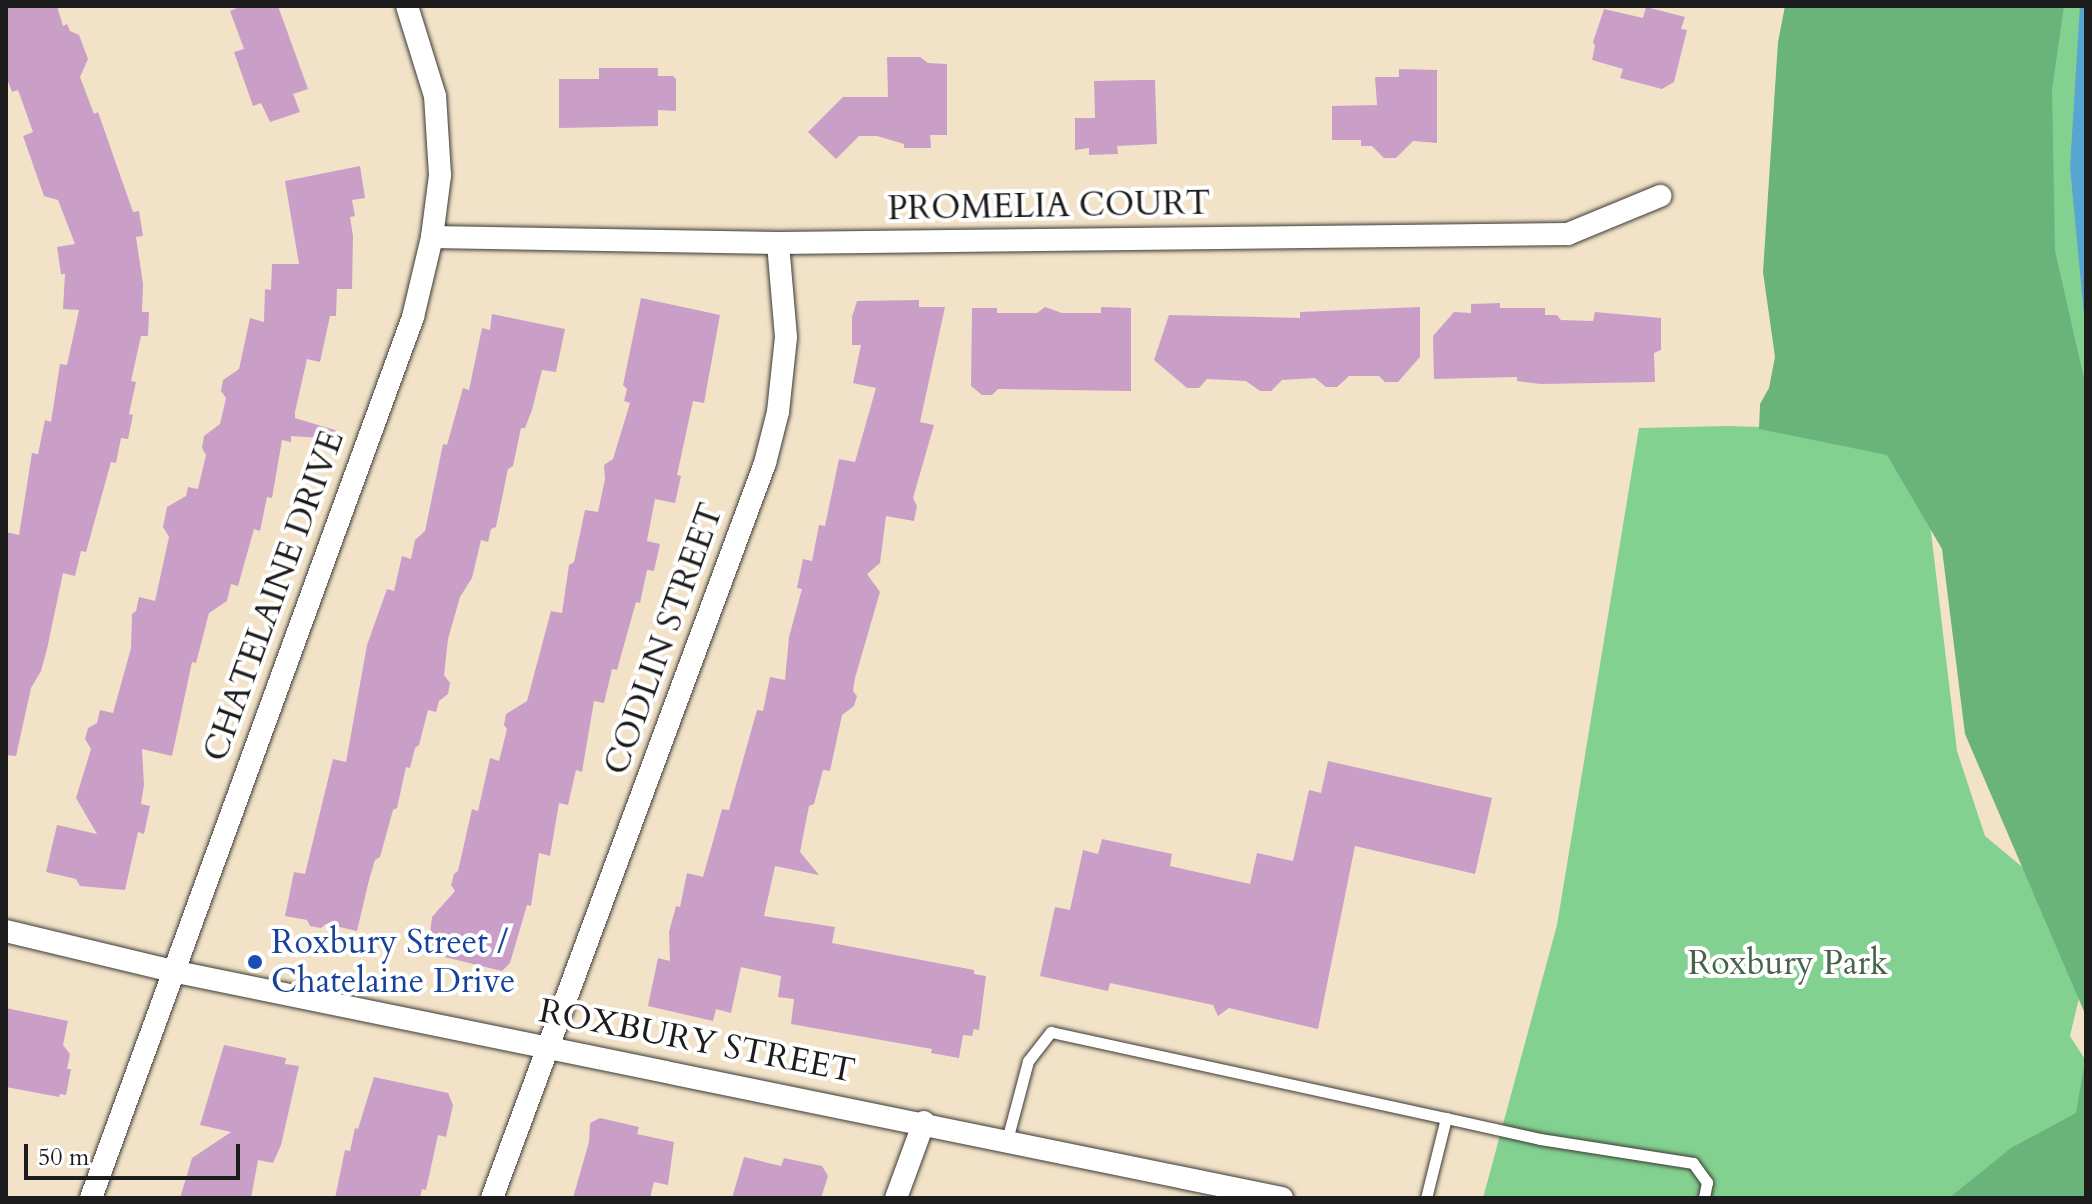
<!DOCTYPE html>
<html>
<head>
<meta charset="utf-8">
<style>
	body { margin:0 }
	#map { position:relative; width:2092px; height:1204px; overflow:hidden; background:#f2e3c8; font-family:Cardo,serif }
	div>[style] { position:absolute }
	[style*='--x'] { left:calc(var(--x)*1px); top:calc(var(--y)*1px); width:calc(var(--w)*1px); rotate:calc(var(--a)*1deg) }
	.green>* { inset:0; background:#83d190 }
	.forest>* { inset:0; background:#6ab37a }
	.water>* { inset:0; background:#59a5d2 }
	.building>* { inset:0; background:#c99fc8 }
	.roads { filter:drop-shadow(0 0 2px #3c3a36) drop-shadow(0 0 2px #3c3a36) }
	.service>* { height:11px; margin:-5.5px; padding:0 5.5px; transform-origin:5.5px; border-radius:5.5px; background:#fff }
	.minor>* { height:22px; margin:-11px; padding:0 11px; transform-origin:11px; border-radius:11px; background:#fff }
	.dots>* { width:22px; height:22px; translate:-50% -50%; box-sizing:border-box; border:4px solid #fff; border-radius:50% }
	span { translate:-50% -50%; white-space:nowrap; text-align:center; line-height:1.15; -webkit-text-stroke:8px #fff; paint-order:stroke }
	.street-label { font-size:34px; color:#1c1c1c }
	.transit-label { font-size:34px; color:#164399 }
	.left { translate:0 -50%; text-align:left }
	.park-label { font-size:34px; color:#45644a }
	.frame { position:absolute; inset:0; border:8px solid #1c1c1c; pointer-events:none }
	.scale { position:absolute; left:24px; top:1144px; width:216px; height:36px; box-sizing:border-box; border:4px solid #1c1c1c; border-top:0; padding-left:10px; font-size:24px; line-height:28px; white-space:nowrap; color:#1c1c1c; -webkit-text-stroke:6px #fff; paint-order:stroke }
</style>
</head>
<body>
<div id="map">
	<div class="green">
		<i style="clip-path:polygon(2027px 6px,2086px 6px,2086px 478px,2019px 308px)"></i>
		<i style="clip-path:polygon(1727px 426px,1919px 431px,1957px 751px,1985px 836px,2086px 920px,2086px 969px,2070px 1036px,2086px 1061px,2086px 1198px,1483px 1198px,1557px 925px,1639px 428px)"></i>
	</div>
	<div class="forest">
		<i style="clip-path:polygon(1785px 6px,2064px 6px,2052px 90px,2055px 251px,2086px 387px,2086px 1016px,1965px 734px,1942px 549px,1887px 455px,1759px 429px,1760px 404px,1769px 388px,1775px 357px,1763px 272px,1778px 42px)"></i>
		<i style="clip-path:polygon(2086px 1055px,2086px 1198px,1949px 1198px,2011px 1148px,2076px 1113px)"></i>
	</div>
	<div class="water">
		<i style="clip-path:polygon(2080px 6px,2086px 6px,2086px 336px,2070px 167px)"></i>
	</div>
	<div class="building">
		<i style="clip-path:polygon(6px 6px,57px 6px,63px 26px,67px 24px,70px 31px,79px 35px,88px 59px,80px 77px,94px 114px,98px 112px,133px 212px,139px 211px,143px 236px,136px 237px,143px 284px,142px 312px,149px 312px,148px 336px,141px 336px,131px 381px,136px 382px,129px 414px,133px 415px,128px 439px,121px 438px,116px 463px,111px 462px,86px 552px,81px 551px,75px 576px,63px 573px,47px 649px,41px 671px,31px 688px,16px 756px,6px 755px,6px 532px,19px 535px,32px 453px,38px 454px,45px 420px,51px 422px,60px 364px,67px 365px,79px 310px,63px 309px,65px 274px,61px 274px,57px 247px,75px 244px,58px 200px,44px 196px,23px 136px,33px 132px,18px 90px,12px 92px,6px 76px)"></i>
		<i style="clip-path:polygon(242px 6px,278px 6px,308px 89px,293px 94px,300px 112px,270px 122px,261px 103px,253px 106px,234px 52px,244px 49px,230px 11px)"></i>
		<i style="clip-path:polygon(1646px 7px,1685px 17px,1681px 29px,1687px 30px,1674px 82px,1662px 89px,1620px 78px,1623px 69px,1592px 60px,1595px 46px,1593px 42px,1604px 9px,1643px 18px)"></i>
		<i style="clip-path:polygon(887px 57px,920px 57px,928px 63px,947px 64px,947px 135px,930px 135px,931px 148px,904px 148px,904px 144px,877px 136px,859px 136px,836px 159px,808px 132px,843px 97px,888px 97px)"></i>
		<i style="clip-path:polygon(599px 68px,658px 68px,658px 76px,673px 76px,676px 79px,676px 111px,658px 110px,658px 126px,559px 128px,559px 79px,599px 79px)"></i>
		<i style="clip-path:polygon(1399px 69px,1437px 70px,1437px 143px,1413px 141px,1396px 158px,1384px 158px,1372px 146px,1361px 146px,1361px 140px,1332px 140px,1332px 106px,1377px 105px,1375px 77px,1399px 77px)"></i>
		<i style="clip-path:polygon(1138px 80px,1155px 80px,1157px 144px,1117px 146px,1118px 154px,1089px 155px,1089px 148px,1075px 150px,1075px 118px,1095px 118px,1094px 81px)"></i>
		<i style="clip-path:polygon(360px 166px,365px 198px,352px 200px,355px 216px,350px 217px,353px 236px,352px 289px,337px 289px,336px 316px,330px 316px,320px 362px,307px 359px,295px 412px,295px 418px,338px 431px,337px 439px,291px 436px,291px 442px,282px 440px,272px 498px,267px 497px,260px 531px,254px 529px,238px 586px,231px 584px,227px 601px,209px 613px,196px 663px,192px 662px,172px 756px,142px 749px,144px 785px,141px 804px,150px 806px,144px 834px,138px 832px,125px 890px,80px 886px,76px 879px,46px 872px,57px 825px,97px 834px,76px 798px,91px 749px,85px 739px,88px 728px,97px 723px,100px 710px,113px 713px,131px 648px,132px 614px,136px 611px,139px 597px,155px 601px,169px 537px,163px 527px,167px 507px,186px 496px,188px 487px,198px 489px,206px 455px,202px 448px,204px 436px,220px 424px,226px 398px,221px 391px,223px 380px,239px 369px,250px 318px,264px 322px,265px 289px,271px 290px,272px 264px,299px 264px,285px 181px)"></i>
		<i style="clip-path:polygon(641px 298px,720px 315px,704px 403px,693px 401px,677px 475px,681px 476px,675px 503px,655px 499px,647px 541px,660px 544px,654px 571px,647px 570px,640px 603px,636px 602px,617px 670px,612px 669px,604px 703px,594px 701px,582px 772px,576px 770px,568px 805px,559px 803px,550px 856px,539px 853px,531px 906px,527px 905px,510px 963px,502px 971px,428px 953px,432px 917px,455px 891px,451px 885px,454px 874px,458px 871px,472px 809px,478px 811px,490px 758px,499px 761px,507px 729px,504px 725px,506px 714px,527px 701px,551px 611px,562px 613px,569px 565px,574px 562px,585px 510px,598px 512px,605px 479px,604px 465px,613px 459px,630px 403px,624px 401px,627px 389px,623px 385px)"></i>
		<i style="clip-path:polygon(919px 300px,919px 307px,945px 307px,920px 422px,934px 425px,913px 498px,917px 506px,914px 521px,886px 516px,880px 563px,867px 574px,880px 592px,855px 678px,853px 691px,857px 696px,854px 706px,842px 715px,830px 771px,823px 770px,814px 804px,809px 806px,800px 852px,819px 875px,775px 866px,764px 916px,835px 927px,832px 943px,974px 970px,974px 974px,986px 976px,979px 1030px,974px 1029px,972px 1036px,963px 1035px,959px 1058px,931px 1053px,932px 1049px,791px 1024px,794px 999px,778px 997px,781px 976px,741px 967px,731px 1013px,716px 1009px,713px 1021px,648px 1006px,658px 958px,670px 961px,669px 932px,676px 906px,680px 907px,687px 873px,703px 877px,722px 809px,729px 810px,757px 710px,763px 711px,770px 677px,785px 680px,789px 637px,802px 589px,797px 588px,803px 559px,812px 561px,819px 525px,825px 526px,839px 459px,855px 462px,876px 388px,853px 383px,861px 345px,852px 345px,852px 317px,857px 301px)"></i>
		<i style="clip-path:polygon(1500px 303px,1500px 308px,1545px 308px,1545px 315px,1557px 315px,1561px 320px,1593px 321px,1595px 312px,1661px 318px,1661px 350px,1654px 353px,1655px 382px,1541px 384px,1517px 381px,1517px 377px,1434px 379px,1433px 336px,1454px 312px,1471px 313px,1471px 304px)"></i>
		<i style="clip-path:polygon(1045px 307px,1062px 313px,1101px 313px,1101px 307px,1131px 308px,1131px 391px,998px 389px,992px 395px,982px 395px,971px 386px,972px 308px,997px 308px,997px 313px,1037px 313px)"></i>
		<i style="clip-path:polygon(1420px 307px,1420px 357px,1398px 382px,1385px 382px,1379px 376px,1349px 376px,1337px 387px,1326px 387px,1315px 378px,1282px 380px,1271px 391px,1260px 391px,1246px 381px,1207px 379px,1199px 388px,1187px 388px,1154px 360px,1169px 315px,1300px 318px,1300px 312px)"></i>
		<i style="clip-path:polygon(492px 314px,565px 329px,556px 372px,542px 370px,532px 410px,525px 428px,521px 428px,513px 466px,508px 469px,496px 527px,491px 529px,488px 542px,481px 540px,472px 578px,460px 597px,448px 639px,444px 675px,450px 683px,448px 694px,439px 701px,436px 712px,428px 710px,419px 745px,415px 748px,410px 768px,406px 767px,397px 808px,393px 810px,380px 857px,375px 860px,369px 880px,357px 931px,326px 924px,321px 928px,310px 926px,307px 920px,285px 916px,294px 872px,305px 874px,333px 759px,346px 762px,367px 645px,387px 589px,394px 591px,402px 556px,411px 559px,415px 540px,425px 531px,443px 444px,447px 445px,463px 388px,469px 390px,482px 328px,490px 330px)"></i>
		<i style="clip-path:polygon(1328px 761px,1492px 798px,1475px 874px,1355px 846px,1318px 1029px,1229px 1008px,1218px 1016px,1213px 1005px,1110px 983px,1108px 991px,1040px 976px,1055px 907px,1070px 910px,1083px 850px,1098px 854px,1102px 839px,1172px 854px,1170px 866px,1250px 884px,1257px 853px,1293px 861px,1309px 790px,1321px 793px)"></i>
		<i style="clip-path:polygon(6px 1008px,68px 1021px,63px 1045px,70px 1054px,67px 1069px,71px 1069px,66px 1095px,60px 1094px,59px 1097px,6px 1087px)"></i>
		<i style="clip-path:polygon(224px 1045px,286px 1058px,285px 1064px,299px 1066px,281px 1145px,273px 1163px,258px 1160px,251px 1198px,180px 1198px,192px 1158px,231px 1132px,200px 1125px)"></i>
		<i style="clip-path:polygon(374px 1077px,448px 1093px,453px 1105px,446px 1137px,438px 1135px,426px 1190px,422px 1189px,420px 1198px,335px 1198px,345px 1150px,350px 1151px,355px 1128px,358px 1129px)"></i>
		<i style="clip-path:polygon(600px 1118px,639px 1127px,637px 1134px,674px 1142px,668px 1185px,654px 1182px,650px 1198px,573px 1198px,589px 1142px,590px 1123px)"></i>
		<i style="clip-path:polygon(744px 1157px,781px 1166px,784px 1158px,822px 1166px,828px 1176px,821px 1198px,732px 1198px)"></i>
	</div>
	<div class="roads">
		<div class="service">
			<i style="--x:1446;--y:1118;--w:96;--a:12.6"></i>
			<i style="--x:1540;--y:1139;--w:155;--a:8.9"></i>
			<i style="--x:1693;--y:1163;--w:24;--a:54"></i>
			<i style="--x:1707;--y:1182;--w:16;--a:101"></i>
			<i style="--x:1007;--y:1140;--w:82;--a:-75.1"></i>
			<i style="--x:1028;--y:1061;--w:37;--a:-52"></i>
			<i style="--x:1051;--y:1032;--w:404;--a:12.3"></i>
			<i style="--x:1446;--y:1118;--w:82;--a:104"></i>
		</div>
		<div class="minor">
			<i style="--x:432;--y:237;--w:346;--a:1"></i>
			<i style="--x:778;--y:243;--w:790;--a:-0.65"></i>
			<i style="--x:1568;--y:234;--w:100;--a:-22.4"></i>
			<i style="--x:6;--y:931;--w:171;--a:13.5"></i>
			<i style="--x:172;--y:971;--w:1133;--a:11.56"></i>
			<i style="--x:91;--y:1198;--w:938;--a:-69.92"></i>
			<i style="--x:413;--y:317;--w:82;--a:-76.6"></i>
			<i style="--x:432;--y:237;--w:63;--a:-82.6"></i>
			<i style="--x:440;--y:175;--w:79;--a:-93.6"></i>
			<i style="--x:435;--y:96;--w:94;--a:-107.3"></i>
			<i style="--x:492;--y:1198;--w:784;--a:-69.62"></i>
			<i style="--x:765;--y:463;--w:53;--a:-75.7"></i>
			<i style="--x:778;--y:412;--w:75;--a:-83.9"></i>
			<i style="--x:786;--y:337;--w:94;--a:-94.9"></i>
			<i style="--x:896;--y:1198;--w:81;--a:-69.8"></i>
		</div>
	</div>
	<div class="dots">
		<i style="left:255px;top:962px;background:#1a4fb4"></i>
	</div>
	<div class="street-label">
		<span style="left:1049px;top:206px;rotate:-1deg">PROMELIA COURT</span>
		<span style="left:274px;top:596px;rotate:-70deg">CHATELAINE DRIVE</span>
		<span style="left:664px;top:639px;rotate:-70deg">CODLIN STREET</span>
		<span style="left:697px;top:1041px;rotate:11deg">ROXBURY STREET</span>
	</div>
	<div class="transit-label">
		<span class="left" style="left:271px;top:962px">Roxbury Street /<br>Chatelaine Drive</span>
	</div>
	<div class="park-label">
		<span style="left:1788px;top:964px">Roxbury Park</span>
	</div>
	<div class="frame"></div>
	<div class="scale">50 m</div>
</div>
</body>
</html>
